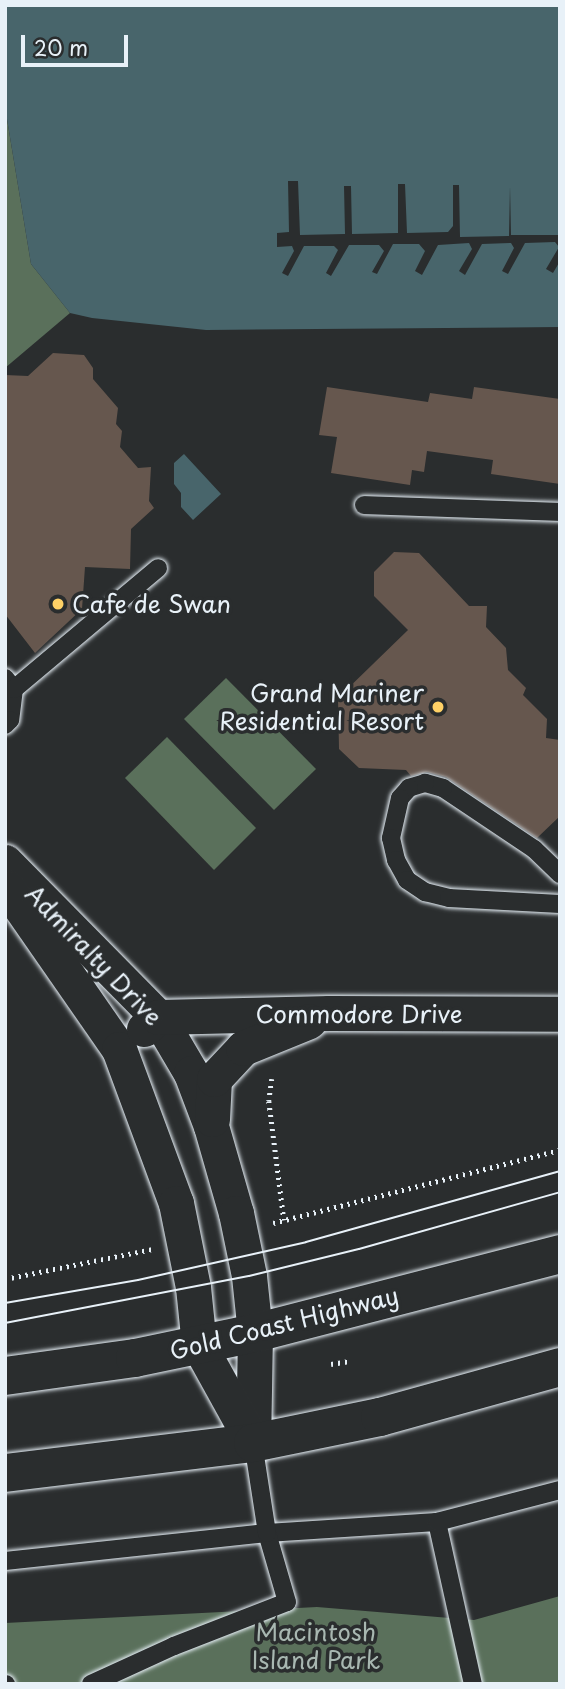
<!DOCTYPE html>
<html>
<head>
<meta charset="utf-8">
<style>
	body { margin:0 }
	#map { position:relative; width:565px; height:1689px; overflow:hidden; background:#2a2d2e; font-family:"Playpen Sans",sans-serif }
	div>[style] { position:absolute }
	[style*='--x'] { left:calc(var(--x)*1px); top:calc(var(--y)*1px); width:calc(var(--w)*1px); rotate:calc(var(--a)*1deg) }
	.green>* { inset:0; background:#5a705b }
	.water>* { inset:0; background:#48656b }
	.pier>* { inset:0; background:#2a2d2e }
	.building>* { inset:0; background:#66574e }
	.path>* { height:4.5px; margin-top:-2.25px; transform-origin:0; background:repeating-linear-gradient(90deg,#e8f1f8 0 2px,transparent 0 7px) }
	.roads { filter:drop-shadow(0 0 2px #e8f1f8) drop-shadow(0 0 2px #e8f1f8) }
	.lane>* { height:18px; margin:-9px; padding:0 9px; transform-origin:9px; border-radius:9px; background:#2a2d2e }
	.street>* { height:35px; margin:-17.5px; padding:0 17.5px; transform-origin:17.5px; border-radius:17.5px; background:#2a2d2e }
	.highway>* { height:38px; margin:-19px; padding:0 19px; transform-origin:19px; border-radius:19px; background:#2a2d2e }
	.tram>* { height:2px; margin:-1px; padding:0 1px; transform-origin:1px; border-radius:1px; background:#e8f1f8 }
	.dots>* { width:19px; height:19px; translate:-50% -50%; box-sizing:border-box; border:4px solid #2a2d2e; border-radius:50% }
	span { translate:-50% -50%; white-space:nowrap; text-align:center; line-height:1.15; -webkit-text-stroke:7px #2a2d2e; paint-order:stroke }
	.poi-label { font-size:24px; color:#e8f1f8 }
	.left { translate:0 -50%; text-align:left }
	.right { translate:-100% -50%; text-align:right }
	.street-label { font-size:24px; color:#e8f1f8 }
	.park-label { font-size:24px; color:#a8b7b1 }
	.frame { position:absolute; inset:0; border:7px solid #e8f1f8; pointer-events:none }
	.scale { position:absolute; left:21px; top:35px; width:107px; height:32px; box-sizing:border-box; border:4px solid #e8f1f8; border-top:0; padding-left:9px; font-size:21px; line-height:24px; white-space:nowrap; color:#e8f1f8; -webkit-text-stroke:5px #2a2d2e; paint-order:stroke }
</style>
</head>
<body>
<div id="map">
	<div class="green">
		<i style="clip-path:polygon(5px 107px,31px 264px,70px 313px,5px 368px)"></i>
		<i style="clip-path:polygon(226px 678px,316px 769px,274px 810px,184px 719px)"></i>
		<i style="clip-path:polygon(167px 737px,256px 828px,214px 870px,125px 778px)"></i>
		<i style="clip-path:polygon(560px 1596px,560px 1684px,5px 1684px,5px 1623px,317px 1607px,474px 1620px)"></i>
	</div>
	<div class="water">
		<i style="clip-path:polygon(5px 5px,560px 5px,560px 327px,206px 330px,92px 318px,70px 313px,31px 264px,5px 107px)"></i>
		<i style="clip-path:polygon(184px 454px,221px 494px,193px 520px,181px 507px,181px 493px,174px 484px,174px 463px)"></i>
	</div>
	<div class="pier">
		<i style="clip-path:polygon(288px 181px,298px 181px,300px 235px,345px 234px,344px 186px,351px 186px,352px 234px,398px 233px,398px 184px,405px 184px,407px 233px,448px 232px,453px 226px,453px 185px,459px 185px,460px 237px,509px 236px,510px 186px,511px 235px,560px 235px,560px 261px,553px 273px,546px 269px,559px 247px,555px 242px,525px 243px,508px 274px,502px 271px,514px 248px,511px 243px,482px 244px,465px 275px,459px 271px,472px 249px,469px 243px,438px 245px,422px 275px,415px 271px,425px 251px,419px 244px,393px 244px,377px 274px,372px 272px,384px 251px,379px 245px,349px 245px,331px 276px,326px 273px,338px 250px,334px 246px,304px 246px,288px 276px,282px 273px,294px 251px,292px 246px,277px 247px,277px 233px,289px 232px)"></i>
	</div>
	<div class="building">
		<i style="clip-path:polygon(53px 353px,84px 355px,93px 368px,93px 379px,118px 408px,116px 424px,122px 431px,120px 447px,138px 468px,151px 467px,149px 501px,154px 508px,131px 529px,130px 569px,85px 567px,82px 609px,35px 653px,5px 614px,5px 375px,28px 376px)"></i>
		<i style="clip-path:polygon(327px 387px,428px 402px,430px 393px,472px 399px,474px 387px,560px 399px,560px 484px,491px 474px,493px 460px,427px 451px,424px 472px,412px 470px,410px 485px,331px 473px,337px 437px,319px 435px)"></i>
		<i style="clip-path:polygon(394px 552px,419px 553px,469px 606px,487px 606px,486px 627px,506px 648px,508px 670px,526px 688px,523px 695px,547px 719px,546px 738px,560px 740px,560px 816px,537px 838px,446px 777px,427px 772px,411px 776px,406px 770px,359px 768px,339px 749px,338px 698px,408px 630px,374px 596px,374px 572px)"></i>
	</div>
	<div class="path">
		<i style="--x:272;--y:1079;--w:22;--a:98"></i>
		<i style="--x:269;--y:1101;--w:120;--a:82.8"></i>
		<i style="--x:273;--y:1223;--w:296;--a:-14.3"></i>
		<i style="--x:5;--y:1279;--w:150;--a:-11.5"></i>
		<i style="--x:331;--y:1364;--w:19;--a:-9"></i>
	</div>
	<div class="roads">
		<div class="lane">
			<i style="--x:364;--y:505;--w:196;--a:2"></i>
			<i style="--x:5;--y:678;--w:14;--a:51"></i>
			<i style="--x:14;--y:689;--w:31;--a:97"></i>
			<i style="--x:10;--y:720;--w:7;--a:135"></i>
			<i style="--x:14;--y:689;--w:188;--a:-40"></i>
			<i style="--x:560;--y:874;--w:36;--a:-136"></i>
			<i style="--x:534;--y:849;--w:110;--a:-146.2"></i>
			<i style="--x:443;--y:788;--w:19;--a:-164"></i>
			<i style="--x:425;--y:783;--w:17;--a:163"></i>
			<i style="--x:409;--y:788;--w:13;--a:132"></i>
			<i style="--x:400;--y:798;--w:41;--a:102.7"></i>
			<i style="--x:391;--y:838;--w:23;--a:77"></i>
			<i style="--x:396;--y:860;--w:23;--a:61"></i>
			<i style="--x:407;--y:880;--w:22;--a:34"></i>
			<i style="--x:425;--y:892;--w:25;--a:14"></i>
			<i style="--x:449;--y:898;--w:111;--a:3.1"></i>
			<i style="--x:437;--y:1522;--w:166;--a:77.5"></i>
			<i style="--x:5;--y:1561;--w:263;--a:-6.1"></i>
			<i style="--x:267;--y:1533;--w:170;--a:-3.7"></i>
			<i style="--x:437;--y:1522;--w:127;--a:-14.6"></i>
			<i style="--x:5;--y:1684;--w:1;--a:0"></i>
			<i style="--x:91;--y:1684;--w:91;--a:-24.6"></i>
			<i style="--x:174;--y:1646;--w:121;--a:-21.3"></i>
			<i style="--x:287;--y:1602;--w:72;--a:-106.2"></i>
			<i style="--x:267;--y:1533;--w:91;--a:-98.8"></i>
		</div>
		<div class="street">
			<i style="--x:5;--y:862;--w:218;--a:45.4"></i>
			<i style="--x:158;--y:1017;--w:65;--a:59.5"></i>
			<i style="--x:191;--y:1073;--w:57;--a:69.3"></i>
			<i style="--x:211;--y:1126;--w:91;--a:74"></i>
			<i style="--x:236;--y:1213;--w:64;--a:78.3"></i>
			<i style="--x:249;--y:1276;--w:57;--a:84"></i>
			<i style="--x:255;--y:1333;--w:110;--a:91"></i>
			<i style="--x:7;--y:888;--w:196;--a:55.2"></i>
			<i style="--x:119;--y:1049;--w:164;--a:69.7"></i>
			<i style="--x:176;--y:1203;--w:86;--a:78.6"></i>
			<i style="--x:193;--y:1287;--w:58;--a:84.1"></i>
			<i style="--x:199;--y:1345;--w:112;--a:61.1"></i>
			<i style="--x:144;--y:1029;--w:18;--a:-41"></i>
			<i style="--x:158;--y:1017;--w:171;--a:-1.3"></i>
			<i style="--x:329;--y:1013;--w:231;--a:0.2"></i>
			<i style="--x:212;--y:1119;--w:40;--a:-87.1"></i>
			<i style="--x:214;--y:1079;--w:42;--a:-46.9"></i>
			<i style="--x:243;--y:1048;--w:71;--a:-22.2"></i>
		</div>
		<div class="highway">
			<i style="--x:5;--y:1376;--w:131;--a:-7.9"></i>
			<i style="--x:135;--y:1358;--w:123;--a:-11.8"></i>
			<i style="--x:255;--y:1333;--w:315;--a:-14.5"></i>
			<i style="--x:5;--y:1473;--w:250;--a:-6.9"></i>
			<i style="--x:253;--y:1443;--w:130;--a:-11.6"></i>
			<i style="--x:380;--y:1417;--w:187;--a:-15.5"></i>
		</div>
	</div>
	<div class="tram">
		<i style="--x:5;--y:1303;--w:135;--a:-9.8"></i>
		<i style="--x:138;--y:1280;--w:172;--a:-12.7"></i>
		<i style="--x:306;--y:1242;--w:264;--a:-15.6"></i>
		<i style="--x:5;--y:1323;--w:248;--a:-10.9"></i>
		<i style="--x:249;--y:1276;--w:113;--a:-13.8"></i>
		<i style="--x:359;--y:1249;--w:209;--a:-15.8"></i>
	</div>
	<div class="dots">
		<i style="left:58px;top:604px;background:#ffd166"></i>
		<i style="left:438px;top:707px;background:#ffd166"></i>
	</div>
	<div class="poi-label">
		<span class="left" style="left:72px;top:604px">Cafe de Swan</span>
		<span class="right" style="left:424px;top:707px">Grand Mariner<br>Residential Resort</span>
	</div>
	<div class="street-label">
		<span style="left:94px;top:955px;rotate:46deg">Admiralty Drive</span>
		<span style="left:359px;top:1014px">Commodore Drive</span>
		<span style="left:284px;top:1323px;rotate:-14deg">Gold Coast Highway</span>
	</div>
	<div class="park-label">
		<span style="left:316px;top:1646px">Macintosh<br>Island Park</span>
	</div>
	<div class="frame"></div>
	<div class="scale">20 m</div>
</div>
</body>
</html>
